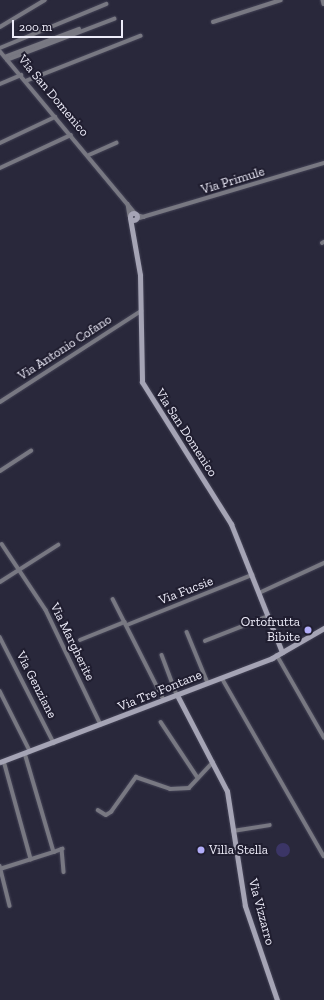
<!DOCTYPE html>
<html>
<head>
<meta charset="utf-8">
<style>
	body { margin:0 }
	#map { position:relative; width:324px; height:1000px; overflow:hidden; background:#29283b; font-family:"Zilla Slab",serif }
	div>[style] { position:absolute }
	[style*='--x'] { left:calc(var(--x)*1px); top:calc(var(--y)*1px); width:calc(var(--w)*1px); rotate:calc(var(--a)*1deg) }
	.green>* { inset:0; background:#3b3566 }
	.round { border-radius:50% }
	.roads { filter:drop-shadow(0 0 1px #444356) drop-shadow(0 0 1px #444356) }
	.street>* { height:3.5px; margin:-1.75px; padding:0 1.75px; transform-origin:1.75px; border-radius:1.75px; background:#787882 }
	.secondary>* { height:5px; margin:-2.5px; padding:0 2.5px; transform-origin:2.5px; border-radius:2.5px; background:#a5a4b5 }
	.secondary>.ring { margin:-2.5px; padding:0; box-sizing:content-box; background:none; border:5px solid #a5a4b5; border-radius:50% }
	.dots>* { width:11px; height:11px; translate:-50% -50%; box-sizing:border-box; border:2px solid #201e30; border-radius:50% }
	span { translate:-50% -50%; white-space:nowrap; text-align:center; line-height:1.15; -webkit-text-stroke:4px #201e30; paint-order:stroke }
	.street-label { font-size:13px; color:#edecf9 }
	.poi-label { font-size:13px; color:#edecf9 }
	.right { translate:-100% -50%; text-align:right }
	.left { translate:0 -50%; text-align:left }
	.scale { position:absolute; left:12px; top:20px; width:111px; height:18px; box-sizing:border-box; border:2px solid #edecf9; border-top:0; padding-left:5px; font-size:12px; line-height:14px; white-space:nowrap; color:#edecf9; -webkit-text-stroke:3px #201e30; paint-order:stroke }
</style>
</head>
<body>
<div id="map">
	<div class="green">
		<i class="round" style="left:276px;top:843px;width:14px;height:14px"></i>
	</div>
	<div class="roads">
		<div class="street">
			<i style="--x:323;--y:0;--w:4;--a:76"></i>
			<i style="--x:213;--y:22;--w:71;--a:-17.9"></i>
			<i style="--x:0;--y:27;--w:52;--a:-31"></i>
			<i style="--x:0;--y:48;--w:115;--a:-22.5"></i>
			<i style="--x:0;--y:51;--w:211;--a:50.2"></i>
			<i style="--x:5;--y:57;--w:79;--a:-20.7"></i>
			<i style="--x:7;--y:60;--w:115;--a:-21"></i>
			<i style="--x:26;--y:81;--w:123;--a:-21.5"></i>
			<i style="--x:0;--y:84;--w:23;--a:-23"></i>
			<i style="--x:0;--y:143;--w:61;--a:-25.3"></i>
			<i style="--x:89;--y:155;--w:30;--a:-24"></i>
			<i style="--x:0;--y:168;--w:78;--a:-24.9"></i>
			<i style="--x:128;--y:204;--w:12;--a:81"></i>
			<i style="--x:137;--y:215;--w:7;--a:16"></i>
			<i style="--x:136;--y:219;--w:196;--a:-16.6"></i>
			<i style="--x:322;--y:243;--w:2;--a:-27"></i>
			<i style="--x:0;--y:402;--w:168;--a:-32.8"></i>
			<i style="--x:0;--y:471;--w:37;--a:-33"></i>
			<i style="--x:2;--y:544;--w:79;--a:56.3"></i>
			<i style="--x:46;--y:610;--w:127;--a:64.4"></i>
			<i style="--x:0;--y:582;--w:69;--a:-32.5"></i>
			<i style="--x:259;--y:593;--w:72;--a:-24.8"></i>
			<i style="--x:113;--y:599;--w:113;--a:63.2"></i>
			<i style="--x:127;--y:625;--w:135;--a:-21.8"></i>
			<i style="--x:187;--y:632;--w:55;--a:67.6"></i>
			<i style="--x:0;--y:637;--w:119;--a:63"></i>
			<i style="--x:80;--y:640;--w:48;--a:-21.8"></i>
			<i style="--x:205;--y:641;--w:68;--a:-21.6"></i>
			<i style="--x:162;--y:655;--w:43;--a:69.4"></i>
			<i style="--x:277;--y:655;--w:95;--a:60.2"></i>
			<i style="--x:222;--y:678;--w:205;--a:60.2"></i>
			<i style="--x:0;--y:691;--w:67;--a:63.4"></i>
			<i style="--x:161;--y:722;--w:67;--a:56.5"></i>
			<i style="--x:25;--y:753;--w:103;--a:73.7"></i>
			<i style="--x:54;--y:852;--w:9;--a:-21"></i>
			<i style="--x:62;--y:849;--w:23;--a:85"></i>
			<i style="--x:4;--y:761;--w:102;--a:74.6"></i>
			<i style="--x:98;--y:810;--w:9;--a:32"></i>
			<i style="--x:106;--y:815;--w:6;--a:-31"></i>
			<i style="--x:111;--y:812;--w:43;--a:-54.5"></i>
			<i style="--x:136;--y:777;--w:36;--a:19"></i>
			<i style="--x:170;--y:789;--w:19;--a:-3"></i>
			<i style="--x:189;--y:788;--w:35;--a:-47"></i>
			<i style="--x:233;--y:831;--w:37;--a:-9"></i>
			<i style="--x:0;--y:866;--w:41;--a:76"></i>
			<i style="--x:0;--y:869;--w:57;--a:-17.5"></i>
		</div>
		<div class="secondary">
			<i class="ring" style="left:130.5px;top:213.5px;width:2px;height:2px"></i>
			<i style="--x:130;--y:218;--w:58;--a:80"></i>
			<i style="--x:140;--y:275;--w:107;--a:88.9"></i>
			<i style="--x:142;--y:382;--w:168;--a:57.9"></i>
			<i style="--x:231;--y:524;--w:138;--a:68.3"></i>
			<i style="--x:177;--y:695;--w:108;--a:62.5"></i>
			<i style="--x:227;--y:791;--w:116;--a:81.1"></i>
			<i style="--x:245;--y:906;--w:99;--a:71.2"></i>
			<i style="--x:0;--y:762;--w:291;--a:-20.9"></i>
			<i style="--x:272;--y:658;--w:60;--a:-30"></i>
		</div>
	</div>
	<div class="dots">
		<i style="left:308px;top:630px;background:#b2adf9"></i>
		<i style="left:201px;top:850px;background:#b2adf9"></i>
	</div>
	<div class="street-label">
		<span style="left:53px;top:96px;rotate:50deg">Via San Domenico</span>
		<span style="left:233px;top:181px;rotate:-17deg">Via Primule</span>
		<span style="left:65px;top:348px;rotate:-33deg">Via Antonio Cofano</span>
		<span style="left:186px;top:433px;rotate:57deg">Via San Domenico</span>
		<span style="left:186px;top:591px;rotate:-21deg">Via Fucsie</span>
		<span style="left:72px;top:642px;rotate:64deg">Via Margherite</span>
		<span style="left:36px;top:685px;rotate:63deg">Via Genziane</span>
		<span style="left:160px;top:691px;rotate:-22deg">Via Tre Fontane</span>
		<span style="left:261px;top:912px;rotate:75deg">Via Vizzarro</span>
	</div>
	<div class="poi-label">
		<span class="right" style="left:300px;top:630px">Ortofrutta<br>Bibite</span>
		<span class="left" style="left:209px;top:850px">Villa Stella</span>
	</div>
	<div class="scale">200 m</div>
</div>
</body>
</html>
